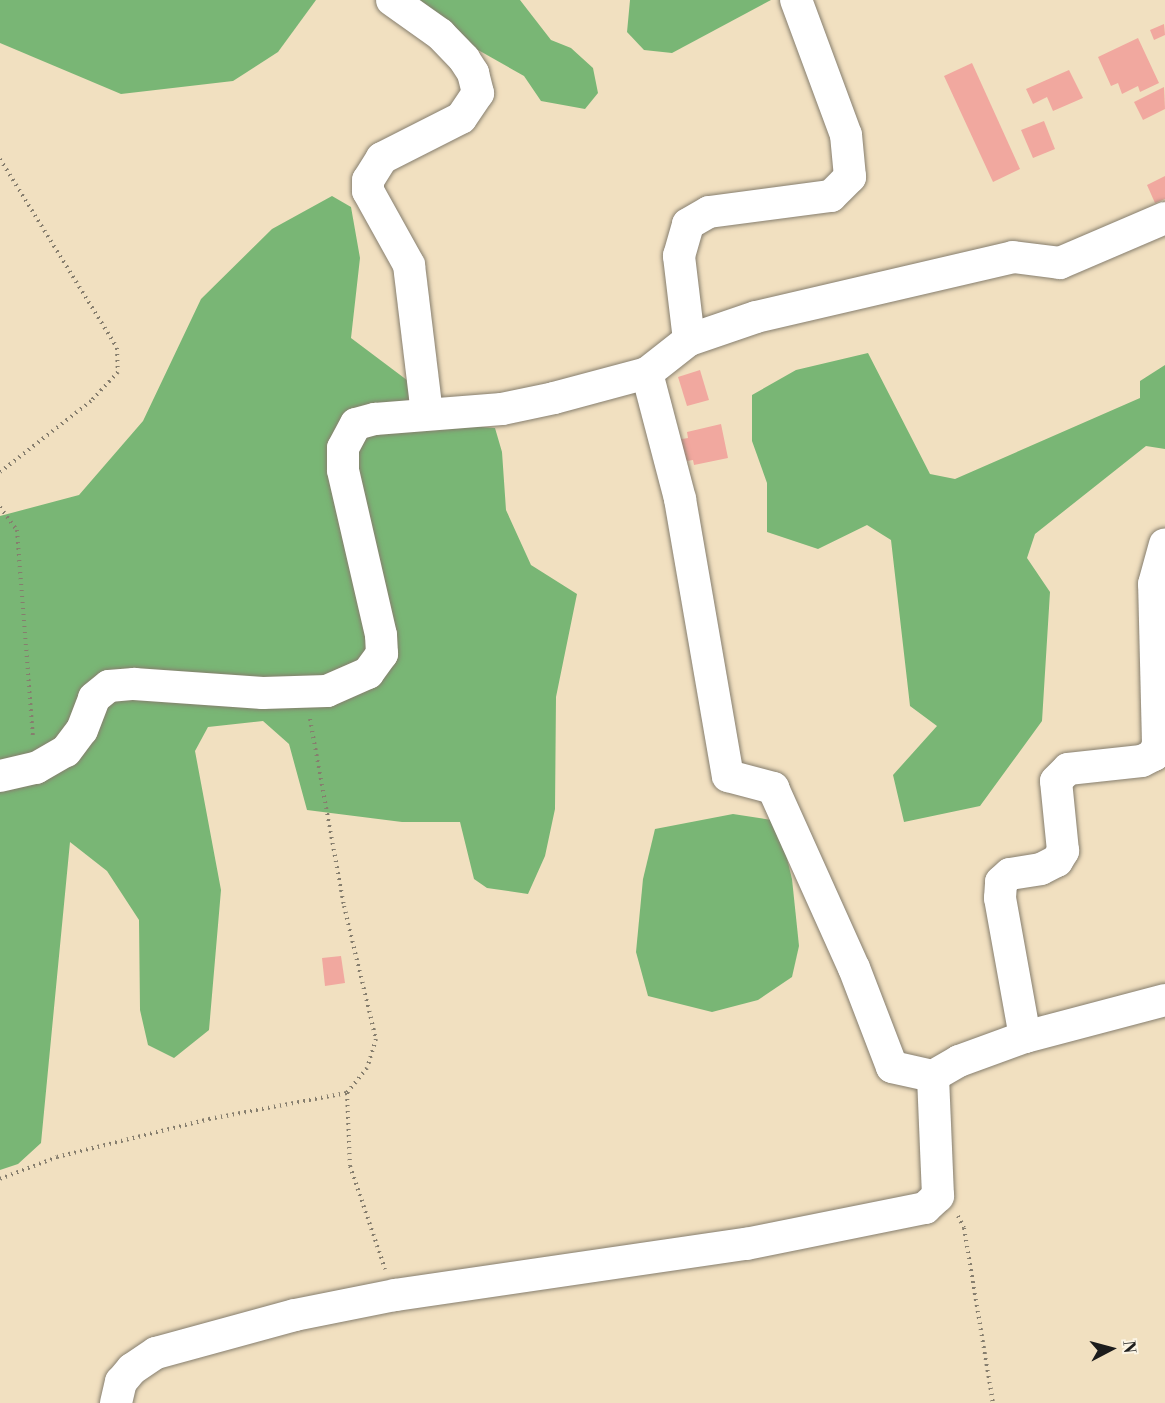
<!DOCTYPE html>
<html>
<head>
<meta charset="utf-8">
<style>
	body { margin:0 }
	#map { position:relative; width:1165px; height:1403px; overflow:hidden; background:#f1e0c0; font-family:"Libre Bodoni",serif }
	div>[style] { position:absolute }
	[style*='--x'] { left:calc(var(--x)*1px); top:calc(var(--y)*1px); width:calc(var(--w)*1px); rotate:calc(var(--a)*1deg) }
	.forest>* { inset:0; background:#79b675 }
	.building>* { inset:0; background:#f1a89f }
	.path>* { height:4px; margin-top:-2px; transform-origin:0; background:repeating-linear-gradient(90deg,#867e6e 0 1.5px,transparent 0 6px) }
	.roads { filter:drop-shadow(0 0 2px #867e6e) drop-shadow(0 0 2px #867e6e) }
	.minor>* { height:32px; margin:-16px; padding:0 16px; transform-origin:16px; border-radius:16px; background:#fff }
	span { translate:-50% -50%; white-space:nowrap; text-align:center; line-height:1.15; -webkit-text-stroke:4.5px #fcf5e5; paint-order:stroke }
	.north { position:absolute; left:1081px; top:1319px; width:60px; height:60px; -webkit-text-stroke:4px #fcf5e5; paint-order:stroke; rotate:84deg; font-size:16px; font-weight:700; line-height:24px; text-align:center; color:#1c1c1c }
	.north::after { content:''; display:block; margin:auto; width:21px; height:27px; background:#1c1c1c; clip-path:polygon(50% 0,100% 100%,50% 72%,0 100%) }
</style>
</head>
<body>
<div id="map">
	<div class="forest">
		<i style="clip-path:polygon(0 0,316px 0,278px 52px,233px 81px,121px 94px,0 43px)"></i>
		<i style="clip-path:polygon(414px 0,520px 0,551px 40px,571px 48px,593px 68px,598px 93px,585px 109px,541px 101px,524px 76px,471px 46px)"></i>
		<i style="clip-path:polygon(630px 0,771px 0,672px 53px,644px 50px,627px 32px)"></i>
		<i style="clip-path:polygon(332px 196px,351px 207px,360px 258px,351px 338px,468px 426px,495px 428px,502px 452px,506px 510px,531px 565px,577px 594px,556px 697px,555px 809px,545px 856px,528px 894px,487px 888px,474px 879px,460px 822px,402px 822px,307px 810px,289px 744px,263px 721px,208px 727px,195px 751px,221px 890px,209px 1030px,174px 1058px,148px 1045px,140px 1010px,139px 920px,107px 871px,70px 842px,41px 1143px,18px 1164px,0 1170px,0 516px,79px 495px,143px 421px,201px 299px,272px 229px)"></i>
		<i style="clip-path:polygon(868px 353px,930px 474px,955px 479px,1140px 398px,1140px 381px,1165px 365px,1165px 449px,1146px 446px,1035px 534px,1027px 558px,1050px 592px,1042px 721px,980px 806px,904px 822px,893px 775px,937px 726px,910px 706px,891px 540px,867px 525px,818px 549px,767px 532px,767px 483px,752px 441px,752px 395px,796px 370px)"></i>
		<i style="clip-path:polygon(733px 814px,778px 821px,792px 879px,799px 946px,792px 977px,758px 1000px,712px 1012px,648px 996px,636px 952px,643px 879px,655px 829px)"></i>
	</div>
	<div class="building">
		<i style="clip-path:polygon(1164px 24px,1165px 35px,1154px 40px,1150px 30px)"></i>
		<i style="clip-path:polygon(1138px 38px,1159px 83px,1140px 92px,1138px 86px,1122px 94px,1118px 83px,1111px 86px,1098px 57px)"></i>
		<i style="clip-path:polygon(972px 63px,1020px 169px,993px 182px,944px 76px)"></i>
		<i style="clip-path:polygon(1069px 70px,1083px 98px,1053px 111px,1047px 97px,1033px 104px,1026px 89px)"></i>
		<i style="clip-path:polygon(1164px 87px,1165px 109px,1143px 120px,1134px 102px)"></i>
		<i style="clip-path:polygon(1044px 121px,1055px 149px,1033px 158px,1021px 130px)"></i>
		<i style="clip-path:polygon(1165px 176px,1165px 199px,1155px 203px,1147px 185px)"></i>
		<i style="clip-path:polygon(700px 370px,709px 400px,687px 406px,678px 377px)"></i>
		<i style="clip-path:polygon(721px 424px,728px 458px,694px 465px,693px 460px,681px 462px,676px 440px,688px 438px,687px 432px)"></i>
		<i style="clip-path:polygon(341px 956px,345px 983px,325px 986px,322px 958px)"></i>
	</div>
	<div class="path">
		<i style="--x:0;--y:159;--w:222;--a:58.2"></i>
		<i style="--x:117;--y:348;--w:24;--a:88"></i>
		<i style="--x:118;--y:372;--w:40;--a:133"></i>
		<i style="--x:91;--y:401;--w:115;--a:142"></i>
		<i style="--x:0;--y:507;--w:29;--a:54"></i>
		<i style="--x:17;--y:530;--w:208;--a:85.6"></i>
		<i style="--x:310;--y:719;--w:190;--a:79.7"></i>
		<i style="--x:344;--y:906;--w:137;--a:76.5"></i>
		<i style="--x:376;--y:1039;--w:30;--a:107"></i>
		<i style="--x:367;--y:1068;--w:32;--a:129"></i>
		<i style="--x:347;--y:1093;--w:73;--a:87.6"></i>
		<i style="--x:350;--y:1166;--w:109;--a:71.2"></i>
		<i style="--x:0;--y:1179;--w:61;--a:-21.1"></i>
		<i style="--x:57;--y:1157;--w:157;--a:-14"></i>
		<i style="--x:209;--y:1119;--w:140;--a:-10.7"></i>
		<i style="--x:958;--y:1216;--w:13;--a:63"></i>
		<i style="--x:964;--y:1228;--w:177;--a:80.6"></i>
	</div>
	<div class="roads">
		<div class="minor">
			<i style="--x:392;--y:0;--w:59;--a:35.3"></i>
			<i style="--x:440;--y:34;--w:35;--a:46"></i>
			<i style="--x:464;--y:59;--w:17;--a:57"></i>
			<i style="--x:473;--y:73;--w:21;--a:76"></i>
			<i style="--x:478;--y:93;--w:30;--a:124"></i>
			<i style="--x:461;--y:118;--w:89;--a:153.1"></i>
			<i style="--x:382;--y:158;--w:26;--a:122"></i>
			<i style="--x:368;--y:180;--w:11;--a:90"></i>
			<i style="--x:368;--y:191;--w:85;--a:61"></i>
			<i style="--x:409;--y:265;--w:149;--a:83.1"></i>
			<i style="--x:689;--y:340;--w:85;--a:-96.8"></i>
			<i style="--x:679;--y:256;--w:33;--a:-74"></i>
			<i style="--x:688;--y:224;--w:24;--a:-30"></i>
			<i style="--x:709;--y:212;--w:123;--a:-7.5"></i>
			<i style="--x:831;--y:196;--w:27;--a:-45"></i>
			<i style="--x:850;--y:177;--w:42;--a:-95.4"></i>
			<i style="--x:846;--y:135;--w:144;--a:-110.3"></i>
			<i style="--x:647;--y:373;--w:130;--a:75.3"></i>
			<i style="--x:680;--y:499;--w:281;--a:80.2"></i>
			<i style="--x:728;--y:776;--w:47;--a:14.9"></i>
			<i style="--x:773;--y:788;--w:197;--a:65.8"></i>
			<i style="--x:854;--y:968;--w:106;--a:69"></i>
			<i style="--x:892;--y:1067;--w:42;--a:12.4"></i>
			<i style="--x:0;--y:776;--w:37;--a:-13"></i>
			<i style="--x:36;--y:768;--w:34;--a:-30"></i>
			<i style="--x:66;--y:751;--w:26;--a:-53"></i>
			<i style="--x:82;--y:730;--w:34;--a:-69"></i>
			<i style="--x:94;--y:698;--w:19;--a:-39"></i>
			<i style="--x:109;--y:686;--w:25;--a:-5"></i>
			<i style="--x:134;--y:684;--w:129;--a:4"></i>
			<i style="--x:263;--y:693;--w:64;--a:-1.8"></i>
			<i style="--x:327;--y:691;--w:45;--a:-23.7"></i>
			<i style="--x:368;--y:673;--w:24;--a:-54"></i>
			<i style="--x:382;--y:654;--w:19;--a:-93"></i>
			<i style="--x:381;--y:635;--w:169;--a:-103"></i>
			<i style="--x:343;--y:470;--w:22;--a:-90"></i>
			<i style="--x:343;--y:448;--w:27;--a:-62"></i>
			<i style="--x:356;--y:424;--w:20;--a:-15"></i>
			<i style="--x:375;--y:419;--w:127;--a:-4.5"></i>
			<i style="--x:502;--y:409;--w:53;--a:-11.9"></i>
			<i style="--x:554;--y:398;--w:96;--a:-15"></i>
			<i style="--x:647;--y:373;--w:53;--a:-38.2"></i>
			<i style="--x:689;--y:340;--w:71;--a:-18.9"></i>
			<i style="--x:756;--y:317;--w:264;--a:-13.1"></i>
			<i style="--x:1013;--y:257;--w:47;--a:7.3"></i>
			<i style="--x:1060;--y:263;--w:114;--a:-23.2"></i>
			<i style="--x:1025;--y:1037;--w:141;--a:-100.2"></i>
			<i style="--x:1000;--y:898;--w:16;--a:-86"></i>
			<i style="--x:1001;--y:882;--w:12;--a:-42"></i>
			<i style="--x:1010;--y:874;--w:31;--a:-9"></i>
			<i style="--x:1041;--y:869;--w:18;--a:-27"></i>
			<i style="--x:1057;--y:861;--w:12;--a:-59"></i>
			<i style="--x:1063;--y:851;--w:70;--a:-95.7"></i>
			<i style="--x:1056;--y:781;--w:17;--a:-45"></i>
			<i style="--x:1068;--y:769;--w:74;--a:-6.2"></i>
			<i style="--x:1142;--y:761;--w:13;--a:-27"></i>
			<i style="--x:1154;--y:755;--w:12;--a:-70"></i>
			<i style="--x:1158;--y:744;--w:160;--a:-91.4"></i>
			<i style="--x:1154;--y:584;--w:41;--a:-74.6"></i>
			<i style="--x:933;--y:1076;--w:30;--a:-30"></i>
			<i style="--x:959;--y:1061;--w:70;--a:-20"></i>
			<i style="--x:1025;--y:1037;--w:145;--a:-14.8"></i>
			<i style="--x:116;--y:1403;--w:22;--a:-77"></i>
			<i style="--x:121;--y:1382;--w:17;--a:-50"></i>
			<i style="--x:132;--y:1369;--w:29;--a:-34"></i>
			<i style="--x:156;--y:1353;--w:144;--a:-15.3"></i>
			<i style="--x:295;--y:1315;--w:102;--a:-11.3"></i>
			<i style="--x:395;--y:1295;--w:355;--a:-8.3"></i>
			<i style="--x:746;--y:1244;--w:183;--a:-11.4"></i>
			<i style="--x:925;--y:1208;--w:18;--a:-43"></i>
			<i style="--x:938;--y:1196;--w:120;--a:-92.4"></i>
		</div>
	</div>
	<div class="north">N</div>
</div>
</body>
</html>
